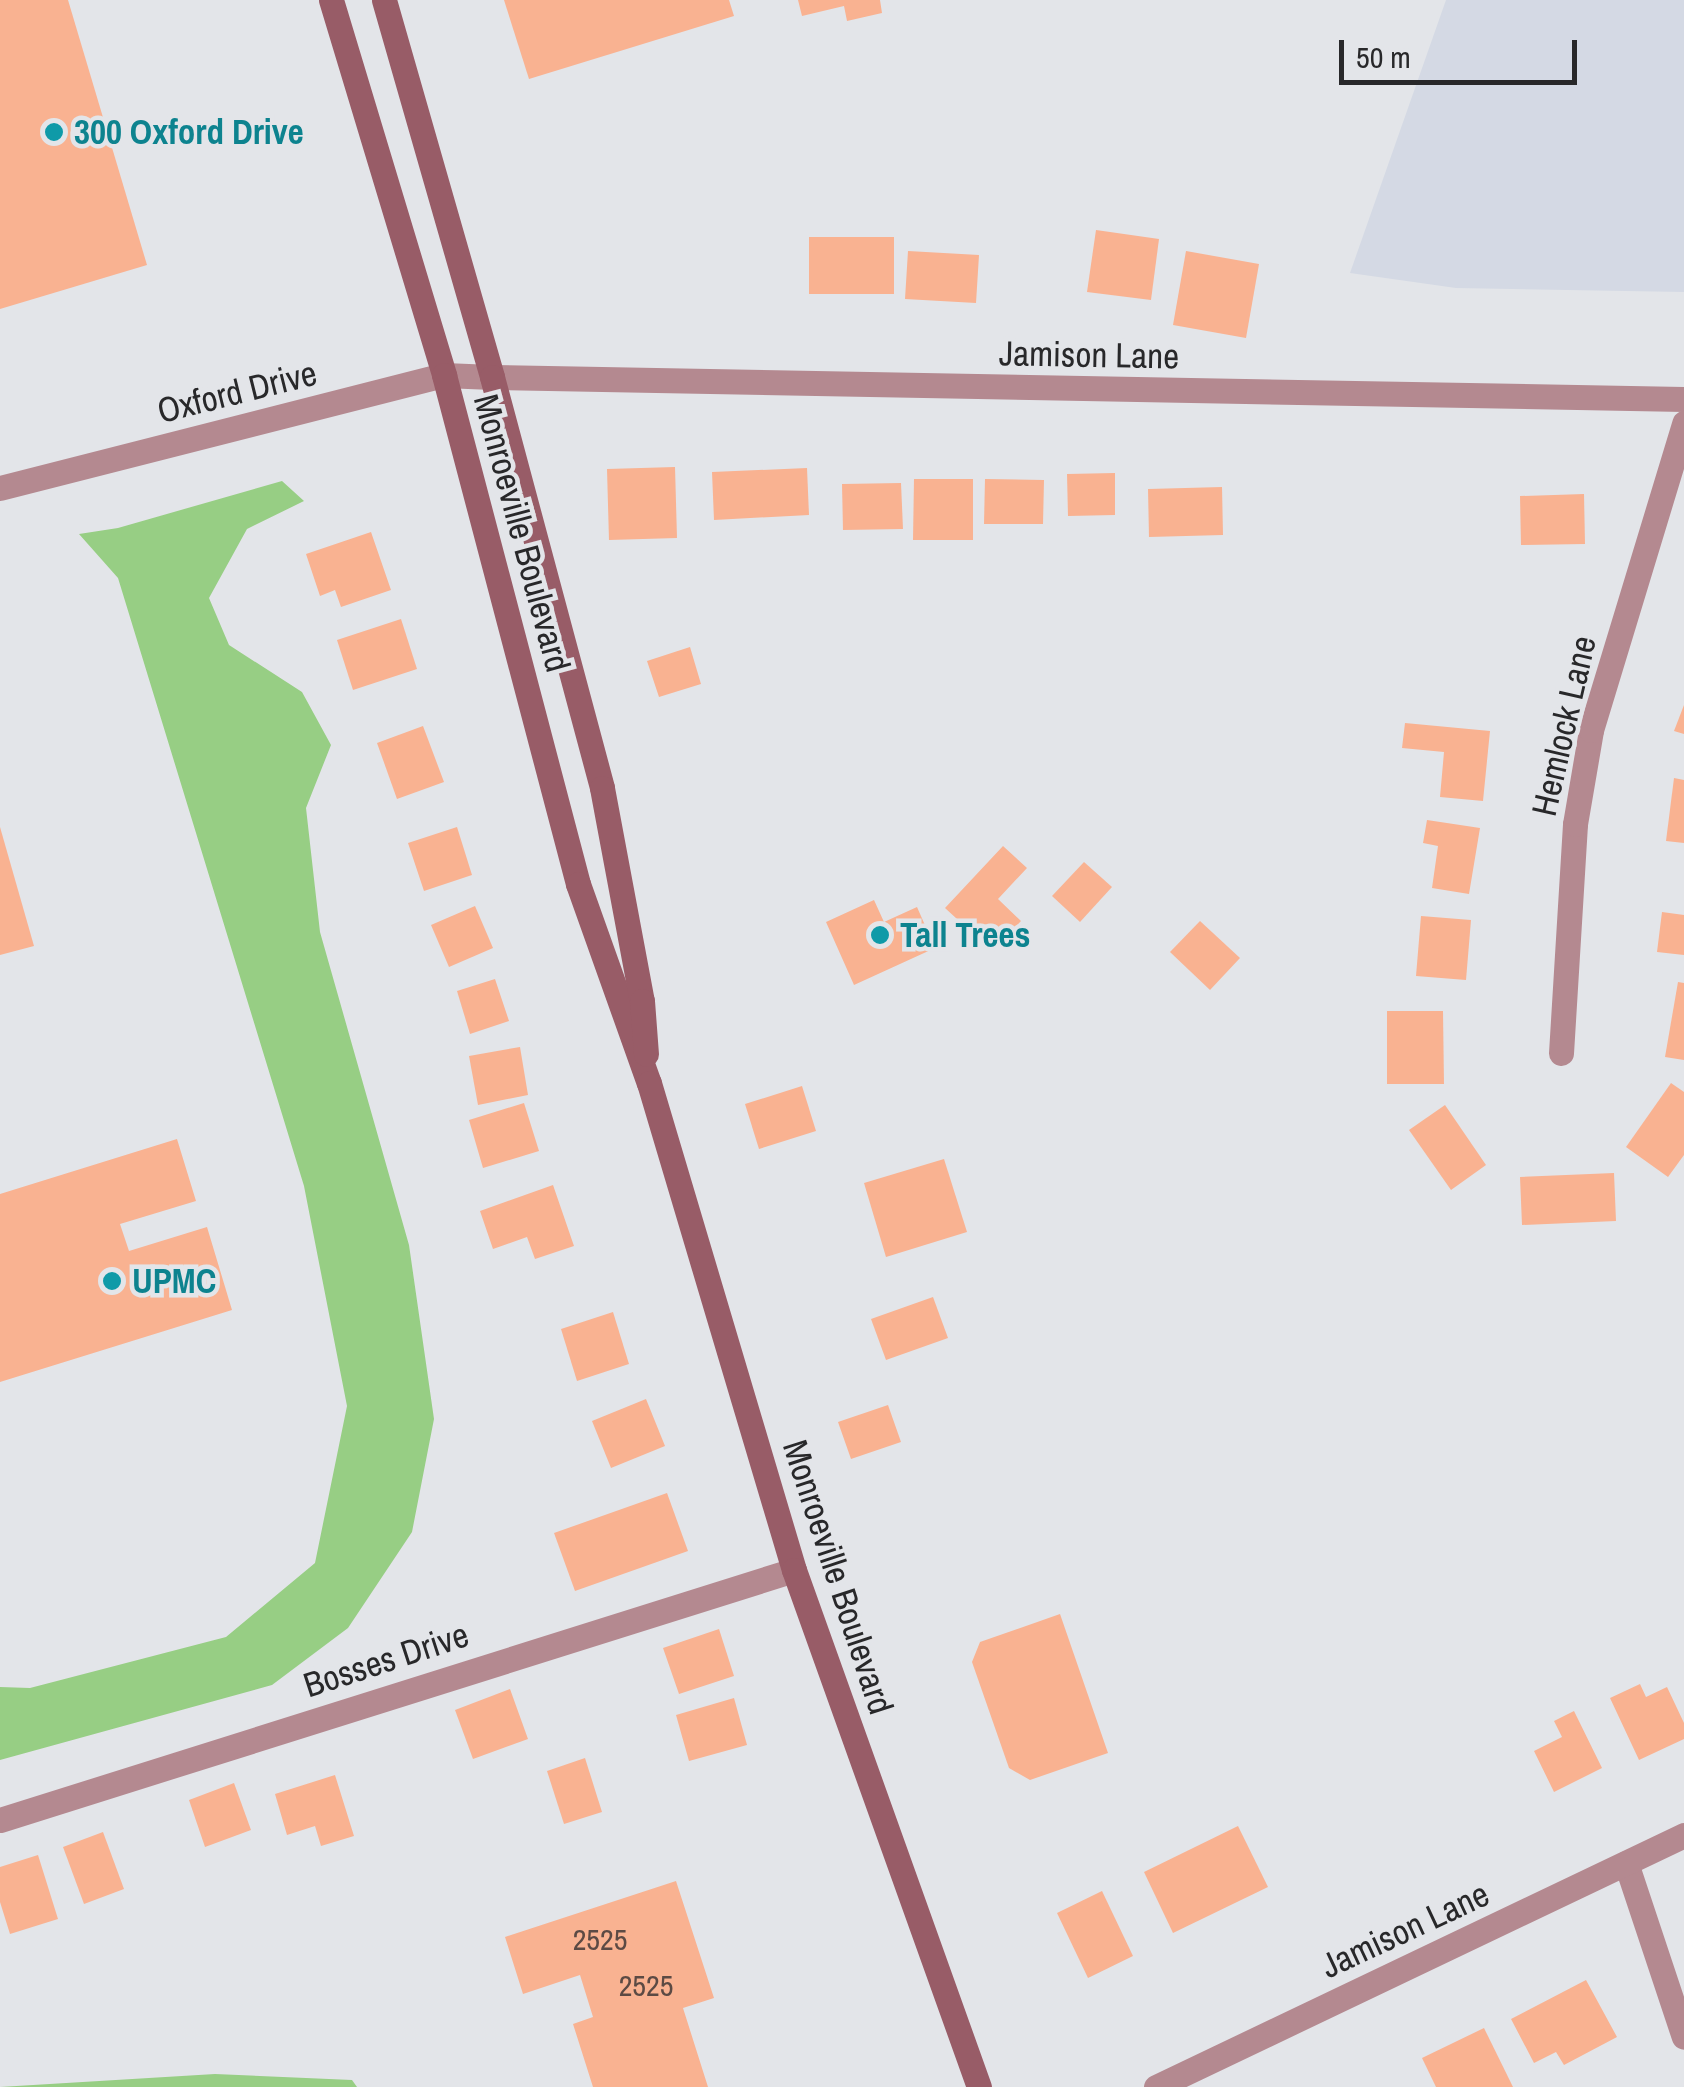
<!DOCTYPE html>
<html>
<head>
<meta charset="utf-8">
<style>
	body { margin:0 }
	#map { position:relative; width:1684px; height:2087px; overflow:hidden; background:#e3e5e9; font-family:"Archivo Narrow",sans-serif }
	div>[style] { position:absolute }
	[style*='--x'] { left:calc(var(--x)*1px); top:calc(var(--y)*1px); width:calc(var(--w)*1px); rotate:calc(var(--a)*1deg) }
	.built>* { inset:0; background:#d4d9e4 }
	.green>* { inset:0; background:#97ce84 }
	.building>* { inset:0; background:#f9b291 }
	.minor>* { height:25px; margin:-12.5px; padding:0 12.5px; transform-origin:12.5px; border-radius:12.5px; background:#b48990 }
	.tertiary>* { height:25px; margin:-12.5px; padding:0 12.5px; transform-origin:12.5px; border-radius:12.5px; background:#b48990 }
	.secondary>* { height:25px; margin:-12.5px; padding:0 12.5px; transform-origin:12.5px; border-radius:12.5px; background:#985c67 }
	.dots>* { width:28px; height:28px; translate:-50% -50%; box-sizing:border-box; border:5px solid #e3e5e9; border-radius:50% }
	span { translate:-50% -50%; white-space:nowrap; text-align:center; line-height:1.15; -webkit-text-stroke:9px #e3e5e9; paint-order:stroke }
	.number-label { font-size:30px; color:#5c4a44 }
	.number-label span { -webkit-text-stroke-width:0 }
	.culture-label { font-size:35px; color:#0d838f; font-weight:700 }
	.left { translate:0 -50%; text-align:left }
	.street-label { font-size:35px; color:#28282a }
	.scale { position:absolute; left:1339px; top:40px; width:238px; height:45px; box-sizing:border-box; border:5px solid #28282a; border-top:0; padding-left:12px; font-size:30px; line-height:35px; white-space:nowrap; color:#28282a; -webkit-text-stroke:8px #e3e5e9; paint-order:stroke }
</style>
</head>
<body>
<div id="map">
	<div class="built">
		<i style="clip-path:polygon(1446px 0,1684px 0,1684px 292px,1456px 288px,1350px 273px)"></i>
	</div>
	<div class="green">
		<i style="clip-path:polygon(282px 481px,304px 501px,247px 529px,209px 598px,229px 645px,302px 692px,331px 745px,306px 808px,320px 932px,409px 1245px,434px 1419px,412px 1532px,348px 1628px,272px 1685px,0 1760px,0 1687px,30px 1688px,226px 1637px,315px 1563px,347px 1406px,304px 1186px,118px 578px,79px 534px,118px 528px)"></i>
		<i style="clip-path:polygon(215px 2074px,352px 2080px,357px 2087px,0 2087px)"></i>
	</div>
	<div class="building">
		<i style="clip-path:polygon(0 0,68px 0,147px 265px,0 309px)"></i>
		<i style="clip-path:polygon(504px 0,729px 0,734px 16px,529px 79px)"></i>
		<i style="clip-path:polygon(798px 0,880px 0,882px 13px,847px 21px,844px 6px,802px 16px)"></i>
		<i style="clip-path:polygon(1096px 230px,1159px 239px,1151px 300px,1087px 292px)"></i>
		<i style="clip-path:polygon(809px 237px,894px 237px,894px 294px,809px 294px)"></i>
		<i style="clip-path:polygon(908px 251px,979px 255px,976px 303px,905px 299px)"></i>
		<i style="clip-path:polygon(1186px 251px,1259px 264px,1246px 338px,1173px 325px)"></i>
		<i style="clip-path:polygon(675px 467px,677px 538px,609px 540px,607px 469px)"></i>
		<i style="clip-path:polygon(807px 468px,809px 515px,714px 520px,712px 472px)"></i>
		<i style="clip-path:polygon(1115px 473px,1115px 515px,1068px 516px,1067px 474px)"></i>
		<i style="clip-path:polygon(914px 479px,973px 479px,973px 540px,913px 540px)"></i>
		<i style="clip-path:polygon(985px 479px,1044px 480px,1043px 524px,984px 524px)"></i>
		<i style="clip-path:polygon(901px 483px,903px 529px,843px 530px,842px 484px)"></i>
		<i style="clip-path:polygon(1222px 487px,1223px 535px,1149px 537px,1148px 489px)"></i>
		<i style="clip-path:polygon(1584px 494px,1585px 544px,1521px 545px,1520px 496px)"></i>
		<i style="clip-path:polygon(371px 532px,391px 590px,341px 607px,335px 590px,320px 596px,306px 554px)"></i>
		<i style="clip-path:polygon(401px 619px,417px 669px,353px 690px,337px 640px)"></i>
		<i style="clip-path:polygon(690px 647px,701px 684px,659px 697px,647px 661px)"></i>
		<i style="clip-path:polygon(1684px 705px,1684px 734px,1674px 731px)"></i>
		<i style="clip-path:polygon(1405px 723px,1490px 731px,1483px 801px,1440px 797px,1444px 752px,1402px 748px)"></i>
		<i style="clip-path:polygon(423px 726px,444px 782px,397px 799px,377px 743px)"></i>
		<i style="clip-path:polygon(1674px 778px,1684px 780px,1684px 843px,1666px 841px)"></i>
		<i style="clip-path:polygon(1427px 820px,1480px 828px,1469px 894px,1432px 888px,1438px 846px,1423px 843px)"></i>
		<i style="clip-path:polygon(0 827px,34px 946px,0 955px)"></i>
		<i style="clip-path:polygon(457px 827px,472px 875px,424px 891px,408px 843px)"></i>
		<i style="clip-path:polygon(1003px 846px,1027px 868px,998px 899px,1021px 921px,992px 951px,945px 908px)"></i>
		<i style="clip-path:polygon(1084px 862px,1112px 887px,1080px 922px,1052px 896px)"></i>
		<i style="clip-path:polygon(874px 900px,884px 922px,917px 907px,935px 948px,854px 985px,826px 922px)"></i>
		<i style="clip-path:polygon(475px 906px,493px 948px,449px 967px,431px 925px)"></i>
		<i style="clip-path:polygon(1662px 912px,1684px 915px,1684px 955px,1657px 952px)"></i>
		<i style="clip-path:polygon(1421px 916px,1471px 920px,1466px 980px,1416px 976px)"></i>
		<i style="clip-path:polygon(1200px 921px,1240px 958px,1210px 990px,1170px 952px)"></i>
		<i style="clip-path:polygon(495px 979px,509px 1021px,470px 1034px,457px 991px)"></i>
		<i style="clip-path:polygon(1678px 982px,1684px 983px,1684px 1060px,1665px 1057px)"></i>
		<i style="clip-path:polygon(1387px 1011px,1443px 1011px,1444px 1084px,1387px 1084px)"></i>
		<i style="clip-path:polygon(520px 1047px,528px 1095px,478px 1105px,469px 1056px)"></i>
		<i style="clip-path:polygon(1671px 1083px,1684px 1092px,1684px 1155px,1668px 1177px,1626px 1147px)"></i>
		<i style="clip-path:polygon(802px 1086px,816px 1131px,759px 1149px,745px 1104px)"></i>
		<i style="clip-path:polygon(524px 1103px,539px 1151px,483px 1168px,469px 1120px)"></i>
		<i style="clip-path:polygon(1445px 1105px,1486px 1165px,1451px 1190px,1409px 1130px)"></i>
		<i style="clip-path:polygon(177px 1139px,196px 1201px,120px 1224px,129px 1251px,207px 1227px,232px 1310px,0 1382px,0 1194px)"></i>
		<i style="clip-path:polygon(944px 1159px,967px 1232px,886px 1257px,864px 1183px)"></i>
		<i style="clip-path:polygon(1614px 1173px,1616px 1221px,1522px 1225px,1520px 1177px)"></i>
		<i style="clip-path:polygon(553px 1185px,574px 1246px,535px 1259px,527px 1237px,493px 1249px,480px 1211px)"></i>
		<i style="clip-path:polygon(933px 1297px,948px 1338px,886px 1360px,871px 1319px)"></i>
		<i style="clip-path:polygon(613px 1312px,629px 1364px,577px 1381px,561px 1329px)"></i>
		<i style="clip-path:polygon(646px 1399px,665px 1446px,611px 1468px,592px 1421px)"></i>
		<i style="clip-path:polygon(888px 1405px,901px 1442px,851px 1459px,838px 1422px)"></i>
		<i style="clip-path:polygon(667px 1493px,688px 1551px,575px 1591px,554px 1533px)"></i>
		<i style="clip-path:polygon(1060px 1614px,1108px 1753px,1030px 1780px,1009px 1768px,972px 1662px,980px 1642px)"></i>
		<i style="clip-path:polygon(719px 1629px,734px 1676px,679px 1694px,663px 1648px)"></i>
		<i style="clip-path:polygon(1640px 1684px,1646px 1697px,1667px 1687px,1684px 1723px,1684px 1739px,1639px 1760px,1610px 1698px)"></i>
		<i style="clip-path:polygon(510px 1689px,528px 1739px,473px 1759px,455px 1710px)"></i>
		<i style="clip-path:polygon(734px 1698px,747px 1745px,689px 1761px,676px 1715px)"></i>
		<i style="clip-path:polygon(1574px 1711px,1602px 1768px,1554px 1792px,1534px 1751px,1562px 1737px,1554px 1721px)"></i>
		<i style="clip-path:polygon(585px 1758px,602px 1812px,564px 1824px,547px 1771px)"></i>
		<i style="clip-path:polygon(335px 1775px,354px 1836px,321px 1846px,315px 1826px,287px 1835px,275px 1794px)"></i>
		<i style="clip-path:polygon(234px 1783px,251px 1830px,205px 1847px,189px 1800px)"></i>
		<i style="clip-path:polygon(1238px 1826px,1268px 1887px,1173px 1933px,1144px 1872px)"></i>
		<i style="clip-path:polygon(103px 1832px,124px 1889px,84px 1904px,63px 1847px)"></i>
		<i style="clip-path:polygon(38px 1855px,58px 1919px,10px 1934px,0 1902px,0 1867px)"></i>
		<i style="clip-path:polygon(676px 1881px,714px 1998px,683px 2008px,708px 2087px,593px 2087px,573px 2024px,593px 2017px,580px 1975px,523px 1994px,505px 1937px)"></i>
		<i style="clip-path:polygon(1102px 1891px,1133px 1956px,1088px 1978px,1057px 1913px)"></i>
		<i style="clip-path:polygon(1586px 1980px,1617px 2037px,1564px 2065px,1556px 2052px,1534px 2063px,1511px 2019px)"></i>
		<i style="clip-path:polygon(1484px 2028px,1513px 2087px,1436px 2087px,1422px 2058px)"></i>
	</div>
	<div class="minor">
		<i style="--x:492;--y:377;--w:1192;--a:1.06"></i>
		<i style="--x:1561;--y:1053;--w:229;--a:-86.5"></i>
		<i style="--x:1575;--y:824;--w:95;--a:-80.3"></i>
		<i style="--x:1591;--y:730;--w:321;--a:-73.1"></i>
		<i style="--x:0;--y:1820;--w:832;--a:-17.48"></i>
		<i style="--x:1626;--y:1863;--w:183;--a:71.6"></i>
		<i style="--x:1156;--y:2087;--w:585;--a:-25.51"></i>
	</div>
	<div class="tertiary">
		<i style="--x:0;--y:488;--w:458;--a:-14.3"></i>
		<i style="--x:444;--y:375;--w:48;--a:2.4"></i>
	</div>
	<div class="secondary">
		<i style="--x:331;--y:0;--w:392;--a:73.2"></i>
		<i style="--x:444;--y:375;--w:526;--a:75.25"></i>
		<i style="--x:578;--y:884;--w:211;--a:70.4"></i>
		<i style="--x:649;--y:1083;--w:508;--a:73.42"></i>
		<i style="--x:794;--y:1570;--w:549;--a:70.31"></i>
		<i style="--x:384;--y:0;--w:392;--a:74"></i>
		<i style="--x:492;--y:377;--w:425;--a:75"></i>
		<i style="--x:602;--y:788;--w:217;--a:79.4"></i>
		<i style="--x:642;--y:1001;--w:53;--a:85.7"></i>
	</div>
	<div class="dots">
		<i style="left:54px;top:132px;background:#0f9aa8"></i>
		<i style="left:880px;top:935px;background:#0f9aa8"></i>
		<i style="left:112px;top:1281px;background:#0f9aa8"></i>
	</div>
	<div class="number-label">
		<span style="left:600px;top:1939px">2525</span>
		<span style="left:646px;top:1985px">2525</span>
	</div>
	<div class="culture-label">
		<span class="left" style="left:74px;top:132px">300 Oxford Drive</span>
		<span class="left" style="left:900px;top:935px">Tall Trees</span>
		<span class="left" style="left:132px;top:1281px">UPMC</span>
	</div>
	<div class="street-label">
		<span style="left:1089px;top:355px;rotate:1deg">Jamison Lane</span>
		<span style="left:237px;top:392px;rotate:-14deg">Oxford Drive</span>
		<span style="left:522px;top:533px;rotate:75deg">Monroeville Boulevard</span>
		<span style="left:1564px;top:726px;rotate:-77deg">Hemlock Lane</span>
		<span style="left:838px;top:1577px;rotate:72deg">Monroeville Boulevard</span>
		<span style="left:386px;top:1660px;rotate:-18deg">Bosses Drive</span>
		<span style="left:1405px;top:1930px;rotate:-25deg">Jamison Lane</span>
	</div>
	<div class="scale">50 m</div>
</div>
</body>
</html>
